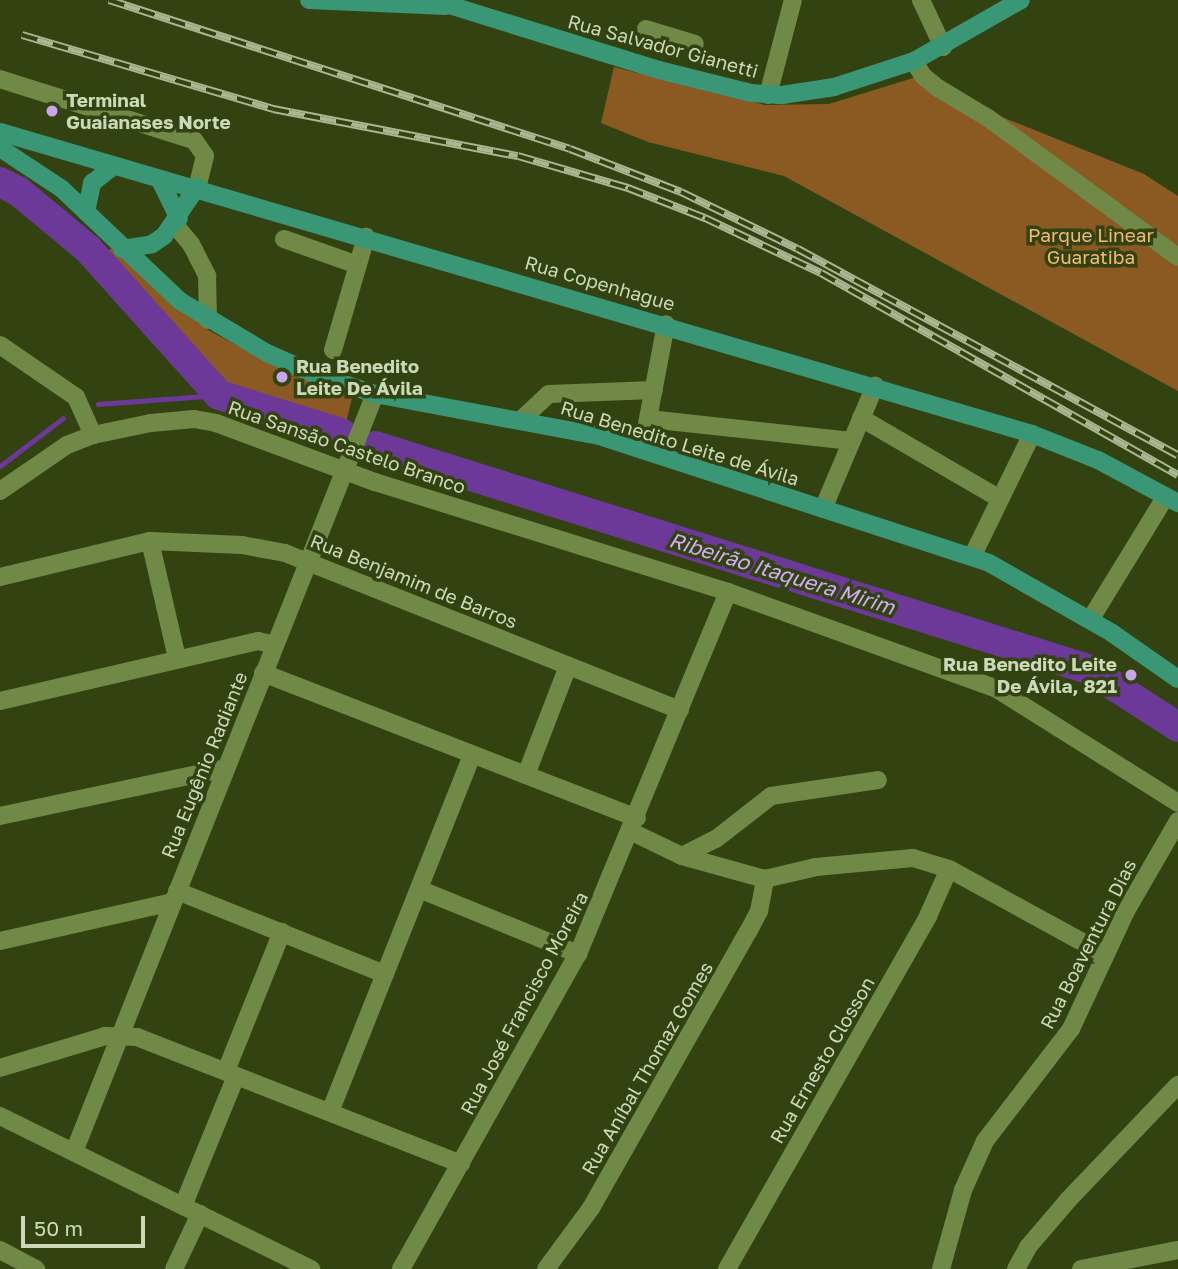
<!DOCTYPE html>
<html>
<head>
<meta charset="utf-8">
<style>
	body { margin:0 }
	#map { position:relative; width:1178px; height:1269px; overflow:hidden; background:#324311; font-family:"Golos Text",sans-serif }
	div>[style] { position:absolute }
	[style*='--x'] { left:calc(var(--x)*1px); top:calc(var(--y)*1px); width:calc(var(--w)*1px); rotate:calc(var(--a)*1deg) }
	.green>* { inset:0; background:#8a5a22 }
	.stream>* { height:5px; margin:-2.5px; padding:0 2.5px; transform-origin:2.5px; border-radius:2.5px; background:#6d3999 }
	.river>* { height:30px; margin:-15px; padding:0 15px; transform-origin:15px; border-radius:15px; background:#6d3999 }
	.minor>* { height:18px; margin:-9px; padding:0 9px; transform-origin:9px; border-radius:9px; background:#708947 }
	.major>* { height:18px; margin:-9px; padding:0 9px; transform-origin:9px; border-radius:9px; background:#399776 }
	.rail>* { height:8px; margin-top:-4px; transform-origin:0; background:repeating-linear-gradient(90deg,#324311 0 16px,#a9b793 0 32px); box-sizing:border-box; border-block:2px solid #a9b793 }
	.dots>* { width:19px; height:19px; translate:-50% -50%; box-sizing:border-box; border:4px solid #324311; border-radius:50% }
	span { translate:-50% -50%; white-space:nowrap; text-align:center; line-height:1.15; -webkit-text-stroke:7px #324311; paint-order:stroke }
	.street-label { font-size:19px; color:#cbd9b8 }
	.poi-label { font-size:19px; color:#cbd9b8; font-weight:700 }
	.left { translate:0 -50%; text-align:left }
	.right { translate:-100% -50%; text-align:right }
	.park-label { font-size:19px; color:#f7b877 }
	.water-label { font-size:21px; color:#d1adf7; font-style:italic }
	.scale { position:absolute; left:21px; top:1216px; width:124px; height:32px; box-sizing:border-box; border:4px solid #cbd9b8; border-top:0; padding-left:9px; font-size:21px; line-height:24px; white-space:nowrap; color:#cbd9b8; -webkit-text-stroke:5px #324311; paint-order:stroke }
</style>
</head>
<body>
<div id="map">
	<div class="green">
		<i style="clip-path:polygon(614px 67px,765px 105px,829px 104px,926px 74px,1002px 117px,1144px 174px,1178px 196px,1178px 391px,784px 176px,648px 142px,601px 123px)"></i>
		<i style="clip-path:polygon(112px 248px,208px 330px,277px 367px,352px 398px,344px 431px,215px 386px,106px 252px)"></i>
	</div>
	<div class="stream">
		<i style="--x:98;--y:404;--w:121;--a:-4.3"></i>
		<i style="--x:0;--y:466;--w:79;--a:-37.3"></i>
	</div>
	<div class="river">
		<i style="--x:0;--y:182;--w:20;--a:27"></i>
		<i style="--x:18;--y:191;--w:91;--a:39.6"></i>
		<i style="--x:88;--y:249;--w:196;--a:48.1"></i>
		<i style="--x:219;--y:395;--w:128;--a:17.3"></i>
		<i style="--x:375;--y:446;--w:747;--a:17.37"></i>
		<i style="--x:1088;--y:669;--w:107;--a:32.8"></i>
	</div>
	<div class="minor">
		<i style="--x:921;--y:0;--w:52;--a:64.9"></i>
		<i style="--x:646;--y:29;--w:51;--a:17"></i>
		<i style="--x:914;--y:61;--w:17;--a:59"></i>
		<i style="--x:923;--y:76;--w:19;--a:39"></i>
		<i style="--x:938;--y:88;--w:58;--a:31"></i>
		<i style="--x:988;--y:118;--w:235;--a:36.2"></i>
		<i style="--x:0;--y:79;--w:203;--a:17.5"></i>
		<i style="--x:194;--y:140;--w:19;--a:55"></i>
		<i style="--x:205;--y:156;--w:32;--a:104"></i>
		<i style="--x:768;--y:95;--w:98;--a:-75.3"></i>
		<i style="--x:175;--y:225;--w:25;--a:50"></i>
		<i style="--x:191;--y:244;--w:36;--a:63"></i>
		<i style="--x:207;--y:276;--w:44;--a:88.7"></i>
		<i style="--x:284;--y:239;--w:78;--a:19.4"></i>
		<i style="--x:0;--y:345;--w:92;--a:34.4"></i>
		<i style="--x:76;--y:397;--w:42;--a:65.9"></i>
		<i style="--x:333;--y:350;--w:118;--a:-73.7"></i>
		<i style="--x:523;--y:418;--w:35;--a:-43"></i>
		<i style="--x:549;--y:394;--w:105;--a:-2.2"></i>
		<i style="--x:861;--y:418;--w:161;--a:30.2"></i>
		<i style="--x:649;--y:419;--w:204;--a:6.2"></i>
		<i style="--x:642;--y:450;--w:128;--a:-79.2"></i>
		<i style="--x:0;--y:491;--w:81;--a:-34.5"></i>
		<i style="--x:67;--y:445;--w:28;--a:-21"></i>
		<i style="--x:93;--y:435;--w:59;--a:-11.7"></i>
		<i style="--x:151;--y:423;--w:43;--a:-5.3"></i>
		<i style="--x:194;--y:419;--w:22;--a:10"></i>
		<i style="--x:216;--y:423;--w:170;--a:20.4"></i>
		<i style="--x:375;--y:482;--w:370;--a:17.3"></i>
		<i style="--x:728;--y:592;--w:284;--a:19.8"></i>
		<i style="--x:995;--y:688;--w:216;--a:32.1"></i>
		<i style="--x:823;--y:509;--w:134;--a:-67.1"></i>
		<i style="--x:150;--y:541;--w:120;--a:77"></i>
		<i style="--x:972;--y:557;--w:137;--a:-64"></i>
		<i style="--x:0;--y:577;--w:154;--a:-13.5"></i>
		<i style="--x:150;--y:541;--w:92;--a:2.5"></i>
		<i style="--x:242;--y:545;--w:44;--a:10.5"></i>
		<i style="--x:285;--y:553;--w:425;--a:21.7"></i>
		<i style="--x:1090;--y:620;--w:145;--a:-58.5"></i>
		<i style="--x:263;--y:673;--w:401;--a:21.2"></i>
		<i style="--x:0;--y:701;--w:265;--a:-13.1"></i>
		<i style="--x:258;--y:641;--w:17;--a:13"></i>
		<i style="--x:526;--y:775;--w:117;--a:-68.9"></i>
		<i style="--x:0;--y:816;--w:231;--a:-12"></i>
		<i style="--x:632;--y:832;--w:55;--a:25.6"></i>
		<i style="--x:682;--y:856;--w:86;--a:15.5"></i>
		<i style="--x:765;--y:879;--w:52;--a:-13.2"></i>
		<i style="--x:816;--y:867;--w:97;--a:-5.3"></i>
		<i style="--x:913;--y:858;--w:38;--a:17"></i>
		<i style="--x:949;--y:869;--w:177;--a:28.7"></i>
		<i style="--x:682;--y:856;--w:38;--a:-27"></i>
		<i style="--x:716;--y:839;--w:70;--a:-38"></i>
		<i style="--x:771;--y:796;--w:108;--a:-8.5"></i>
		<i style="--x:419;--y:889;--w:172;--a:22.2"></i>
		<i style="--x:177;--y:891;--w:224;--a:21.8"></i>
		<i style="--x:0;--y:941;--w:177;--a:-12.7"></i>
		<i style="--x:0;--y:1068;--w:110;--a:-16.9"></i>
		<i style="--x:105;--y:1036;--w:32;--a:2"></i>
		<i style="--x:137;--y:1037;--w:348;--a:21.4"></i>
		<i style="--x:226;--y:1071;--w:150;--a:-68.1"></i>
		<i style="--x:330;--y:1112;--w:384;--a:-68.3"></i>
		<i style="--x:0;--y:1116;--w:347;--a:26.2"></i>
		<i style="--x:74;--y:1152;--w:816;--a:-68.34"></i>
		<i style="--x:183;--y:1206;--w:140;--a:-67.8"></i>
		<i style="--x:0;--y:1250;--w:41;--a:27.8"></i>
		<i style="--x:174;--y:1269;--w:61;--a:-64.7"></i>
		<i style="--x:401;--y:1269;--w:361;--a:-60.7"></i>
		<i style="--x:578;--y:954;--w:392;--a:-67.5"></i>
		<i style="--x:546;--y:1269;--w:76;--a:-53.6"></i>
		<i style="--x:591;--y:1208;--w:318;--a:-60.4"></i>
		<i style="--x:748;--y:932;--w:24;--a:-62"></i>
		<i style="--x:759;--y:911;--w:33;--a:-79"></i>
		<i style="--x:727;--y:1269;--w:406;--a:-60.3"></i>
		<i style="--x:928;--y:916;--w:51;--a:-65.9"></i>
		<i style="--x:941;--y:1269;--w:82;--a:-74.4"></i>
		<i style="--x:963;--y:1190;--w:54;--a:-65.8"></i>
		<i style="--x:985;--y:1141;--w:141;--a:-52.5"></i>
		<i style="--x:1071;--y:1029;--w:130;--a:-65"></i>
		<i style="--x:1126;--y:911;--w:104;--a:-60"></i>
		<i style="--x:1016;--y:1269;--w:25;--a:-61"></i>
		<i style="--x:1028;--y:1247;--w:63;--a:-49.5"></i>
		<i style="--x:1069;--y:1199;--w:158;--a:-46.3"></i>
		<i style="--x:1081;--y:1269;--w:99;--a:-11.1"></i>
	</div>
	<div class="major">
		<i style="--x:309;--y:0;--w:137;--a:2.5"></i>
		<i style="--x:433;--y:0;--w:237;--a:17.2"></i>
		<i style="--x:659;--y:70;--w:95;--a:14"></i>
		<i style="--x:751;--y:93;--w:31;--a:4"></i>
		<i style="--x:782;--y:95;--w:53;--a:-8.7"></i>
		<i style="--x:834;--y:87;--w:84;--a:-18"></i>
		<i style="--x:914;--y:61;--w:123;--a:-29.7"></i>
		<i style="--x:0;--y:132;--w:1075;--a:16.31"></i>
		<i style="--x:1032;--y:434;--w:71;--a:21.5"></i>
		<i style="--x:1098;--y:460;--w:91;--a:28.3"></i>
		<i style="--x:0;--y:148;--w:74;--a:33.5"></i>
		<i style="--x:62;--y:189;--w:163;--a:43.5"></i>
		<i style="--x:180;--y:301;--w:101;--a:30.9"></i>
		<i style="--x:267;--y:353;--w:51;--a:24.1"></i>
		<i style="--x:314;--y:374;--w:64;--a:18.2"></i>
		<i style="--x:375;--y:394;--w:228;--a:10.6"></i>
		<i style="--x:599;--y:436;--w:410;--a:18"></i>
		<i style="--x:989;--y:563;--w:142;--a:29.6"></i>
		<i style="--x:1112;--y:633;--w:80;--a:34.9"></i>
		<i style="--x:160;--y:180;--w:43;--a:64"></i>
		<i style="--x:86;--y:212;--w:30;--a:-78"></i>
		<i style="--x:92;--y:183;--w:28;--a:-38"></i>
		<i style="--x:122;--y:249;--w:30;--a:-9"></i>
		<i style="--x:152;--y:244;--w:14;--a:-34"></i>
		<i style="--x:164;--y:236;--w:59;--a:-56"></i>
	</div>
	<div class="rail">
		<i style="--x:109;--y:0;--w:484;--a:17.9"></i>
		<i style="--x:570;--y:149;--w:119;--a:21.2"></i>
		<i style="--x:681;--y:192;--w:130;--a:26"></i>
		<i style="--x:798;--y:249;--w:432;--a:28.5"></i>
		<i style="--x:22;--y:35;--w:262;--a:16.4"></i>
		<i style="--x:273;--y:109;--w:249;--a:10.9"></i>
		<i style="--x:518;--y:156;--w:115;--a:16.2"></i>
		<i style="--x:628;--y:188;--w:83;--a:21.3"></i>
		<i style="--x:705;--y:218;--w:128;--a:25.4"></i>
		<i style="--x:821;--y:273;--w:410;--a:29.5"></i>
	</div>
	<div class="dots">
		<i style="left:52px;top:111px;background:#c9a5ee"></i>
		<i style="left:282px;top:377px;background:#c9a5ee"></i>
		<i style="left:1131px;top:675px;background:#c9a5ee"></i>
	</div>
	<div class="street-label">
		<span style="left:663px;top:46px;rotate:15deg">Rua Salvador Gianetti</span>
		<span style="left:600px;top:283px;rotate:16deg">Rua Copenhague</span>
		<span style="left:680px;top:443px;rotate:17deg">Rua Benedito Leite de Ávila</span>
		<span style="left:347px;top:447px;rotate:19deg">Rua Sansão Castelo Branco</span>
		<span style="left:414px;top:581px;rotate:22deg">Rua Benjamim de Barros</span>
		<span style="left:204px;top:765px;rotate:-68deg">Rua Eugênio Radiante</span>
		<span style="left:1088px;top:944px;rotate:-63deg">Rua Boaventura Dias</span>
		<span style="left:524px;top:1003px;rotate:-62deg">Rua José Francisco Moreira</span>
		<span style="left:822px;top:1060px;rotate:-60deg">Rua Ernesto Closson</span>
		<span style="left:647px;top:1068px;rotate:-60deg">Rua Aníbal Thomaz Gomes</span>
	</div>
	<div class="poi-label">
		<span class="left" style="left:66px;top:111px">Terminal<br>Guaianases Norte</span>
		<span class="left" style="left:296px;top:377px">Rua Benedito<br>Leite De Ávila</span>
		<span class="right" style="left:1117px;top:675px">Rua Benedito Leite<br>De Ávila, 821</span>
	</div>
	<div class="park-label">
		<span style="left:1091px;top:246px">Parque Linear<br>Guaratiba</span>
	</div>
	<div class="water-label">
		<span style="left:782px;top:573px;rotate:17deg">Ribeirão Itaquera Mirim</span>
	</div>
	<div class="scale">50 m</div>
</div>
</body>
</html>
